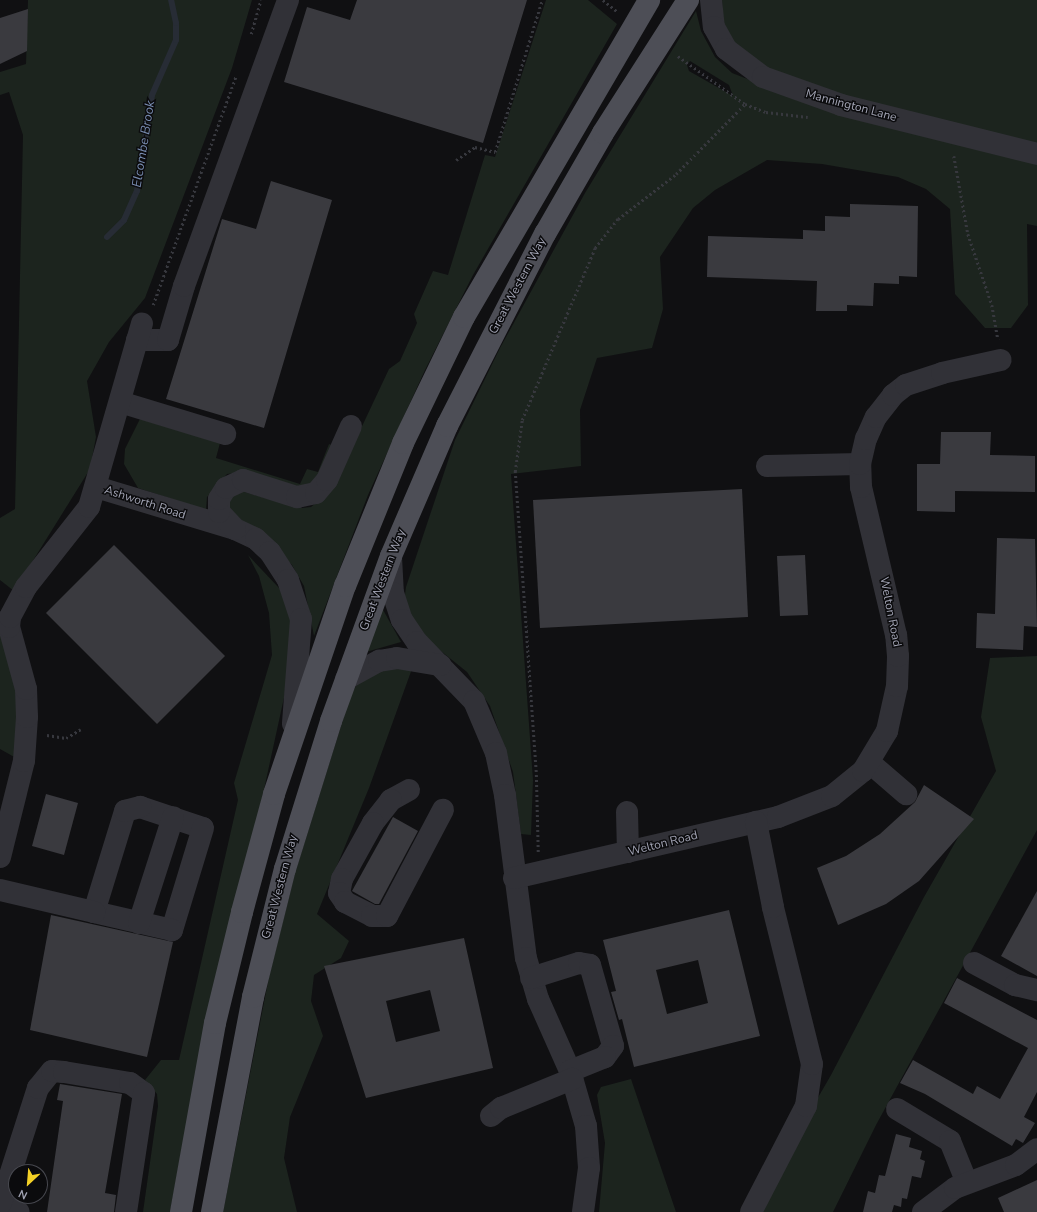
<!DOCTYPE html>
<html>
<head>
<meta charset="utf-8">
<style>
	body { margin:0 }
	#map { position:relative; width:1037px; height:1212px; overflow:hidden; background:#101012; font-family:"Nunito Sans",sans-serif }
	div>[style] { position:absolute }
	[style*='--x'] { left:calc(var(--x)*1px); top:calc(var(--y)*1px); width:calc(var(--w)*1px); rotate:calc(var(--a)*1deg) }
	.green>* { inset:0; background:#1c241e }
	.stream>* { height:6px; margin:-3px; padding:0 3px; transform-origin:3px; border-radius:3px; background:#272c35 }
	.building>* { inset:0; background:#3a3a3f }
	.path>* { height:2.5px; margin-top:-1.25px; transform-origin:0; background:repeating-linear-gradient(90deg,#37383e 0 2px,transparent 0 5px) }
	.minor>* { height:22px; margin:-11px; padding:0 11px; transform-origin:11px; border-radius:11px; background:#313137 }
	.major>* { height:22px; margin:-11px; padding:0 11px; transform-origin:11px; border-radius:11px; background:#4d4e56 }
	span { translate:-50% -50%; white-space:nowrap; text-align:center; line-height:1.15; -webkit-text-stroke:3px #0b0b0d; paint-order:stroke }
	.street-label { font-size:12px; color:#a1a3b3 }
	.water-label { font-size:13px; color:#778baf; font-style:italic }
	.north { position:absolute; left:8px; top:1164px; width:40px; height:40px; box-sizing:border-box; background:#0b0b0d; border:1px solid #47484f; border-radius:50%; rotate:206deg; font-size:11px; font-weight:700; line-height:16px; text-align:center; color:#a1a3b3 }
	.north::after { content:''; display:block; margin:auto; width:14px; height:18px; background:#f4d126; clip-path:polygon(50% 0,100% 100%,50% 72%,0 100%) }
</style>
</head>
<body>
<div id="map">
	<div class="green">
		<i style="clip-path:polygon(28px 0,252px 0,232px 68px,145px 298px,109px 342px,87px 381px,96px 437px,90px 469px,14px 591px,0 580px,0 518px,15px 509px,23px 135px,9px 92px,0 95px,0 72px,26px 64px)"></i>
		<i style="clip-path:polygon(546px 0,588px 0,617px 24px,473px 275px,425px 370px,368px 495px,314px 636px,304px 586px,292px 565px,267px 538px,230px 517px,225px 501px,237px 490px,302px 508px,311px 507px,332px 490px,389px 369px,400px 361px,417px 323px,414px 314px,433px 271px,448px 275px,485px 155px,495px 157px)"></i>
		<i style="clip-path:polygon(evenodd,722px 0,1037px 0,1037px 226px,1027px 224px,1028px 305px,1011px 328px,985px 328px,955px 294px,950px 209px,926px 189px,898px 177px,822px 164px,767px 160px,715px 190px,693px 208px,660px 257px,663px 309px,652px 348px,597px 358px,580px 410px,581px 466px,511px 474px,533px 780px,531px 835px,521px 834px,513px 772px,490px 706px,467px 672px,421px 635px,404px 603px,406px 587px,455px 440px,500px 348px,585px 193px,696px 11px,701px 31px,715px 57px,732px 73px,750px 80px,724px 30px,722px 0,690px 61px,729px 85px,733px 96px,689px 71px,687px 65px,690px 61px)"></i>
		<i style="clip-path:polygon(140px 419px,220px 443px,216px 458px,300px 484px,307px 469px,318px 472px,329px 444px,334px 446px,316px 481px,302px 487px,235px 473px,227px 474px,207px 497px,206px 510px,138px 488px,124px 464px,125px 449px)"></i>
		<i style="clip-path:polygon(248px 555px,280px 589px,294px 628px,292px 661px,263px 794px,208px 1009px,170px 1212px,143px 1212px,158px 1106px,157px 1094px,145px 1080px,161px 1060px,179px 1060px,238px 800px,234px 783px,272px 655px,269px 613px,259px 576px)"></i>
		<i style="clip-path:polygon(382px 608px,401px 642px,366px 652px)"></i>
		<i style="clip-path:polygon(0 616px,21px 716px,16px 758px,0 749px)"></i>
		<i style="clip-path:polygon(1037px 656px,1037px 830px,876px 1125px,833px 1212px,752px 1212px,831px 1075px,924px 897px,996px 771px,981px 717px,990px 658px)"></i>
		<i style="clip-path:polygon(413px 666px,369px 788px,317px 914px,349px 941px,341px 958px,314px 975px,311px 1001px,323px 1036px,290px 1117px,284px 1158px,297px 1212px,223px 1212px,269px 977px,295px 873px,350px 697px,357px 684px,379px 668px)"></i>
		<i style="clip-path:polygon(631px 1079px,676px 1212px,599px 1212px,605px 1143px,597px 1095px,601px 1087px)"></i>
	</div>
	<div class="stream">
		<i style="--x:107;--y:237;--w:24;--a:-45"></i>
		<i style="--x:124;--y:220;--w:32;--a:-66"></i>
		<i style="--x:137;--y:191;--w:97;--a:-81.1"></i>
		<i style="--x:152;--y:95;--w:60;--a:-66.4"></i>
		<i style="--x:176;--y:40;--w:17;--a:-90"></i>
		<i style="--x:176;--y:23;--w:24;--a:-102"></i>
	</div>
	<div class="building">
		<i style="clip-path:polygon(357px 0,527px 0,483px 143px,284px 82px,307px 7px,350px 20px)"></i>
		<i style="clip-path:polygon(28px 9px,27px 51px,0 64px,0 18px)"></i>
		<i style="clip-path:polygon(271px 181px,332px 200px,264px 428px,166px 399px,222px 219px,256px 229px)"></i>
		<i style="clip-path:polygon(850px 204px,918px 206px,917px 277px,899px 276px,899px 284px,874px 283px,873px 306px,847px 305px,847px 311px,816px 311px,817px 281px,707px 277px,708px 236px,803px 239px,803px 230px,825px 231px,825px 216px,850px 217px)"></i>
		<i style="clip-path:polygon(941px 432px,991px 432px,990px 455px,1035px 456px,1035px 492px,955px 491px,955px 512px,917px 511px,917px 464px,940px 464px)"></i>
		<i style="clip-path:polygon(742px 489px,748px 617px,540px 628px,533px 500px)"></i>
		<i style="clip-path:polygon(997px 538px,1035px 539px,1037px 627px,1024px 626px,1023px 650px,976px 648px,977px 613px,995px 614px)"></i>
		<i style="clip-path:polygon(114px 545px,225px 656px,157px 724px,46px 613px)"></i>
		<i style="clip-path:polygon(805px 555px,808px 615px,780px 616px,777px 556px)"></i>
		<i style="clip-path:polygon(924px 785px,974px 819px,919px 881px,886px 904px,838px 925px,817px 868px,846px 856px,880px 834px,915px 802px)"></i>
		<i style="clip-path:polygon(46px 794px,78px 803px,64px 855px,32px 846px)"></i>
		<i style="clip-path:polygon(393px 817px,418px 831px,379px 904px,375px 904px,352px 891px)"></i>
		<i style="clip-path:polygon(1037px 891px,1037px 976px,1001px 956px)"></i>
		<i style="clip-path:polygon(evenodd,729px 910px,760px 1036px,634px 1067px,622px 1019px,619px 1020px,611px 992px,616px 991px,603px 940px,729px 910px,698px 960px,708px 1003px,667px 1014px,656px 970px,698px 960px)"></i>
		<i style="clip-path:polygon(51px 915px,173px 942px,147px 1057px,30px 1030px)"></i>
		<i style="clip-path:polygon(evenodd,464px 938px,493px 1068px,366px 1098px,324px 966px,464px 938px,430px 990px,440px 1031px,396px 1042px,386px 1001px,430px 990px)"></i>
		<i style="clip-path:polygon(957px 978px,1037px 1020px,1037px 1092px,1024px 1117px,1035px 1123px,1023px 1143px,1016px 1139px,1012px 1146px,925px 1094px,900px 1083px,913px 1060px,973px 1094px,977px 1086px,1000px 1099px,1028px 1048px,944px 1003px)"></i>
		<i style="clip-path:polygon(60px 1084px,122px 1094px,105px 1193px,116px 1195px,114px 1212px,47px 1212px,63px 1101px,57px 1100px)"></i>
		<i style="clip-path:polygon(896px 1134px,911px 1138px,909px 1147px,922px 1151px,920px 1159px,925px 1161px,921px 1178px,912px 1176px,907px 1199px,902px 1198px,901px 1207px,894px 1205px,892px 1212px,863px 1212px,868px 1191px,875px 1193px,879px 1175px,885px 1176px)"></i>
		<i style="clip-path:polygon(1037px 1180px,1037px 1212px,1004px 1212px,998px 1198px)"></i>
	</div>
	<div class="path">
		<i style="--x:603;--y:0;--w:19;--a:39"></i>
		<i style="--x:251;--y:34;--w:35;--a:-74"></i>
		<i style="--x:678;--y:56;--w:82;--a:35.6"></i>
		<i style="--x:745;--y:104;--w:22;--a:21"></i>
		<i style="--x:766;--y:112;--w:42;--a:6.8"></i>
		<i style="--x:954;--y:156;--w:79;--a:79.8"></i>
		<i style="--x:968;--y:234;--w:75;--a:71.3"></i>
		<i style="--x:992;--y:305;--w:35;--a:80"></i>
		<i style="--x:456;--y:160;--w:23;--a:-34"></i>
		<i style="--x:475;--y:147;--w:21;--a:14"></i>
		<i style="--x:495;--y:152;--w:159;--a:-72.8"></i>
		<i style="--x:153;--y:305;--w:244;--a:-70.1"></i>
		<i style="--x:47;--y:735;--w:19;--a:9"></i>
		<i style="--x:66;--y:738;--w:17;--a:-31"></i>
		<i style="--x:538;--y:852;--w:80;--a:-91.4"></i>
		<i style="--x:536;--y:772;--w:301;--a:-94"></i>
		<i style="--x:515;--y:472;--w:52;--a:-82.3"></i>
		<i style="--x:522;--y:420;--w:187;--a:-67"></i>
		<i style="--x:595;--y:248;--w:37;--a:-52"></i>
		<i style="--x:618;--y:219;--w:73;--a:-37.8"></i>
		<i style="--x:676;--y:174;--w:98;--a:-45.4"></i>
	</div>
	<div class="minor">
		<i style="--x:711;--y:0;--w:27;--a:84"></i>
		<i style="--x:714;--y:27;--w:25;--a:61"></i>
		<i style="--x:726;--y:49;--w:46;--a:37.1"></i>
		<i style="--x:763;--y:77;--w:83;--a:19.7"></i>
		<i style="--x:841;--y:105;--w:202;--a:14"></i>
		<i style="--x:137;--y:340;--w:31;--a:0"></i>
		<i style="--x:168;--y:340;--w:56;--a:-73.5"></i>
		<i style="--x:184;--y:286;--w:304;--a:-70"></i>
		<i style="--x:120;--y:402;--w:110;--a:16.9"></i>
		<i style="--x:767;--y:466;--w:93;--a:-1.2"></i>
		<i style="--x:96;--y:487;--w:145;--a:16.8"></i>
		<i style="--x:235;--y:529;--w:23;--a:25"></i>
		<i style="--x:256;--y:539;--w:19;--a:43"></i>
		<i style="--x:270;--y:552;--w:33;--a:57"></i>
		<i style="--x:288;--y:580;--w:41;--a:71.6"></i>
		<i style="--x:301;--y:619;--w:105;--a:94.4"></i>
		<i style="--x:235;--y:529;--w:23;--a:-133"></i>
		<i style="--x:219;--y:512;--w:13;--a:-90"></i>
		<i style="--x:219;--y:499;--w:13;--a:-58"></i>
		<i style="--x:226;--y:488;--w:19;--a:-25"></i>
		<i style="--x:243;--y:480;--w:57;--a:17.5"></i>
		<i style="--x:297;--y:497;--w:19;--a:-12"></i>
		<i style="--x:316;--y:493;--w:17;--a:-50"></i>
		<i style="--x:327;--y:480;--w:59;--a:-66"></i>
		<i style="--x:391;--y:557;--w:36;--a:87"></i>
		<i style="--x:393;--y:593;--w:28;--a:72"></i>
		<i style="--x:402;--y:620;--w:27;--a:56"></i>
		<i style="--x:417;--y:642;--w:82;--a:46"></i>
		<i style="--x:474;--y:701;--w:56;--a:67.1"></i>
		<i style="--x:496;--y:753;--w:43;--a:77.9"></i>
		<i style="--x:505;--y:795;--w:164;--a:82.7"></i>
		<i style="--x:526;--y:958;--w:43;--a:73.7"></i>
		<i style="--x:538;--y:999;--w:79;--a:66"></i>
		<i style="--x:570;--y:1071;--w:57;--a:73.8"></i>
		<i style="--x:586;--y:1126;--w:42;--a:85.9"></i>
		<i style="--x:589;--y:1168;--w:44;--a:97.8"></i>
		<i style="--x:346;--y:679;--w:38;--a:-29"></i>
		<i style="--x:379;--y:661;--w:18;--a:-9"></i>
		<i style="--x:397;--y:658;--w:44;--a:9.2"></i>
		<i style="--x:870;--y:763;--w:48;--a:40.7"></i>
		<i style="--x:409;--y:790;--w:21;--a:151"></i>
		<i style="--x:391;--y:800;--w:29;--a:128"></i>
		<i style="--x:373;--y:823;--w:64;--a:119"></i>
		<i style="--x:342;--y:879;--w:14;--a:102"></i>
		<i style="--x:339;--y:893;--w:11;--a:56"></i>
		<i style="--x:345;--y:902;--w:30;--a:27"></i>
		<i style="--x:372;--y:916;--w:15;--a:0"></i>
		<i style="--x:387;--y:916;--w:120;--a:-62.2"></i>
		<i style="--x:140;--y:807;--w:66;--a:18.4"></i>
		<i style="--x:203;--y:828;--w:107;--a:106.9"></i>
		<i style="--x:172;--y:930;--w:80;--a:-167"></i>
		<i style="--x:94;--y:912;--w:106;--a:-72.9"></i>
		<i style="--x:125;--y:811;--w:16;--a:-15"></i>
		<i style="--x:627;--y:812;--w:40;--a:88.6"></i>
		<i style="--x:0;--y:857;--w:99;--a:-76"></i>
		<i style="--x:24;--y:761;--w:44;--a:-86.1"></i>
		<i style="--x:27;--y:717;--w:28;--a:-92"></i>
		<i style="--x:26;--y:689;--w:64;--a:-105.3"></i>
		<i style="--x:9;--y:627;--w:10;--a:-84"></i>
		<i style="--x:10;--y:617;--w:34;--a:-62"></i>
		<i style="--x:26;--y:587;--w:102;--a:-51.8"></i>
		<i style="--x:89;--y:507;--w:191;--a:-73.9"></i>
		<i style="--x:514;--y:878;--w:271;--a:-13"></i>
		<i style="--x:778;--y:817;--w:58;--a:-21.3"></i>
		<i style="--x:832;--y:796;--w:40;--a:-39"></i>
		<i style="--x:863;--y:771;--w:47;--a:-59"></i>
		<i style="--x:887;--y:731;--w:46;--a:-77.5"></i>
		<i style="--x:897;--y:686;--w:30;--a:-88"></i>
		<i style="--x:898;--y:656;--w:21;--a:-95"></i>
		<i style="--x:896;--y:635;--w:152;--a:-103.3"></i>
		<i style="--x:861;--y:487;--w:23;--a:-92"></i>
		<i style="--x:860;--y:464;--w:26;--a:-77"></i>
		<i style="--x:866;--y:439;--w:24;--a:-66"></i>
		<i style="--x:876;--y:417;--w:28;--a:-52"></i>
		<i style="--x:893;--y:395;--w:16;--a:-38"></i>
		<i style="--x:906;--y:385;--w:38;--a:-18"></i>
		<i style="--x:942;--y:373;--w:60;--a:-12.4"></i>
		<i style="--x:0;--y:890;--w:97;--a:13.2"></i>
		<i style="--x:139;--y:923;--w:111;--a:-72.2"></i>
		<i style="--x:974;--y:963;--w:47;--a:28.2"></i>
		<i style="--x:1015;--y:985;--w:23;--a:13"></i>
		<i style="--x:531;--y:978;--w:50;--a:-17.4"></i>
		<i style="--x:579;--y:963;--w:11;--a:10"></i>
		<i style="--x:590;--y:965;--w:84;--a:74.1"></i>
		<i style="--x:613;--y:1046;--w:14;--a:126"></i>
		<i style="--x:605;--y:1057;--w:38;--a:158"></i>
		<i style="--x:897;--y:1109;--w:62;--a:31.1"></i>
		<i style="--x:950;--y:1141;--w:45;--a:68"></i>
		<i style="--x:491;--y:1116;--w:13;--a:-39"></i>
		<i style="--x:501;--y:1108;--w:77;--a:-22.2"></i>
		<i style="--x:0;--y:1202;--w:21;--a:28"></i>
		<i style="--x:1;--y:1203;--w:121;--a:-72.2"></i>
		<i style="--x:38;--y:1088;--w:22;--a:-51"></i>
		<i style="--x:52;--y:1071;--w:12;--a:5"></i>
		<i style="--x:64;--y:1072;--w:67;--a:9.5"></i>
		<i style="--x:130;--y:1083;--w:17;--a:36"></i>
		<i style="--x:144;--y:1093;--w:120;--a:98.6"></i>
		<i style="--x:751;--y:1212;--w:119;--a:-62.6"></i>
		<i style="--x:806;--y:1106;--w:42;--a:-81.9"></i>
		<i style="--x:812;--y:1064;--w:162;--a:-104"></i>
		<i style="--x:773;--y:907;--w:87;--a:-101.3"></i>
		<i style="--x:923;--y:1212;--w:40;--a:-37"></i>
		<i style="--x:955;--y:1188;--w:65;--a:-20.7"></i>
		<i style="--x:1016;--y:1165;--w:26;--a:-37"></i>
	</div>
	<div class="major">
		<i style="--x:181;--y:1212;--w:192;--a:-79.8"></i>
		<i style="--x:215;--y:1023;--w:114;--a:-76.3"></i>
		<i style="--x:242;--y:912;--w:122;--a:-74.8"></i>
		<i style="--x:274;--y:794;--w:220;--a:-71.2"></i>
		<i style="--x:345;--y:586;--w:154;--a:-67.9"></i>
		<i style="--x:403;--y:443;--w:140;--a:-64.2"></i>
		<i style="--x:464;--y:317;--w:367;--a:-59.7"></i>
		<i style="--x:212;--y:1212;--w:219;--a:-79.2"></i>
		<i style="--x:253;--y:997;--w:132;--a:-76"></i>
		<i style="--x:285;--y:869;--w:155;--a:-72.7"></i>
		<i style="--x:331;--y:721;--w:176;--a:-70"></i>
		<i style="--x:391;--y:556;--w:142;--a:-66.7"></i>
		<i style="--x:447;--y:426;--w:216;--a:-63"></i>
		<i style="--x:545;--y:234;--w:116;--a:-60.1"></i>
		<i style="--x:603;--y:133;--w:158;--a:-57.4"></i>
	</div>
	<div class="street-label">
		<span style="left:851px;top:106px;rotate:15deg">Mannington Lane</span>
		<span style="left:518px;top:286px;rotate:-62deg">Great Western Way</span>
		<span style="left:145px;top:503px;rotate:18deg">Ashworth Road</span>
		<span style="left:383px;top:580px;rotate:-69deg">Great Western Way</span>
		<span style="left:890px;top:612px;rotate:79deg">Welton Road</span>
		<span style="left:663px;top:844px;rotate:-14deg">Welton Road</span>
		<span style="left:280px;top:887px;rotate:-75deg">Great Western Way</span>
	</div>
	<div class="water-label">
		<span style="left:144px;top:144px;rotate:-81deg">Elcombe Brook</span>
	</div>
	<div class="north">N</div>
</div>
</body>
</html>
